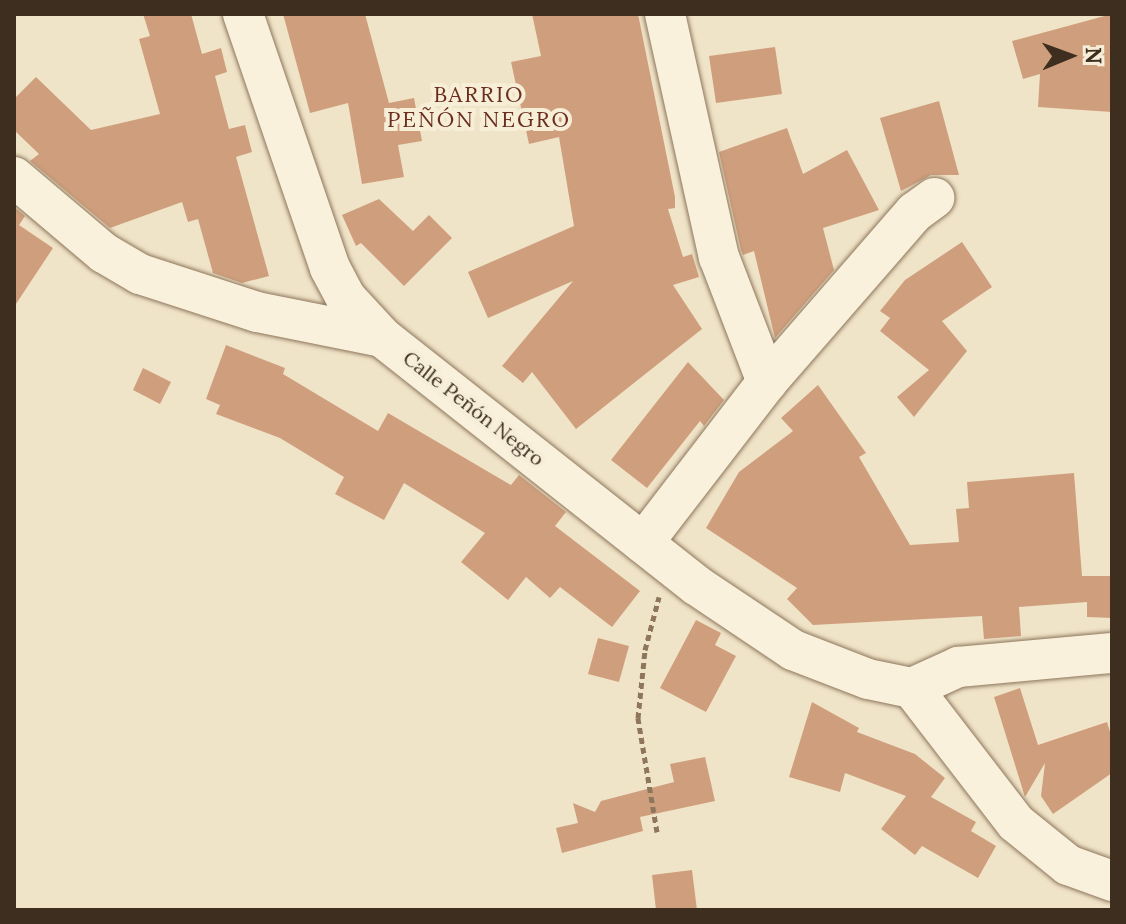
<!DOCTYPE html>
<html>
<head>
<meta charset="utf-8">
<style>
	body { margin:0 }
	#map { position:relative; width:1126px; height:924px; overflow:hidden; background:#f0e4c8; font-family:Lora,serif }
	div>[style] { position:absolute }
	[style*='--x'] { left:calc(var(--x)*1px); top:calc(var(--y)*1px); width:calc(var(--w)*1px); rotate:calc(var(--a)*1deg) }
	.building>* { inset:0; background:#cf9f7d }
	.path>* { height:5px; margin-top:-2.5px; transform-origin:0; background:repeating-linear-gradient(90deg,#8d765c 0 6px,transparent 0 10px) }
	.roads { filter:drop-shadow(0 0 2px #8d765c) drop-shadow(0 0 2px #8d765c) }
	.minor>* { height:40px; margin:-20px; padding:0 20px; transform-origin:20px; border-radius:20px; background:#faf1dc }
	span { translate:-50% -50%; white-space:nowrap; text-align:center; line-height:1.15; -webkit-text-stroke:8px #f7eed8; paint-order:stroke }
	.street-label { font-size:20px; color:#3d2e20 }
	.neighbourhood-label { font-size:22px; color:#6b2e1e; letter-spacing:2px }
	.frame { position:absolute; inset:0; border:16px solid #3d2e20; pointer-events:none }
	.north { position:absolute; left:1030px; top:16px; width:80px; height:80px; -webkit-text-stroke:6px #f7eed8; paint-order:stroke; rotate:89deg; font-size:22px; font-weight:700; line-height:32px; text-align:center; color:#3d2e20 }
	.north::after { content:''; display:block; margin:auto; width:28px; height:36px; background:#3d2e20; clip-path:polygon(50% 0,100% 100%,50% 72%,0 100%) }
</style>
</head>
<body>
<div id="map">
	<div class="building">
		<i style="clip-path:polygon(143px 14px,191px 14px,202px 54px,221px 48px,227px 72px,215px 76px,229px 129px,245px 125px,252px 152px,236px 157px,269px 276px,242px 283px,213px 273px,198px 219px,188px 222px,182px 202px,110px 228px,30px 161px,39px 154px,14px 130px,14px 99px,36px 77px,91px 130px,160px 114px,139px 39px,150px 36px)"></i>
		<i style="clip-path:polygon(283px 14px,365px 14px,389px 103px,414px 98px,422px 141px,398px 145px,404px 177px,362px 184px,348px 103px,310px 113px)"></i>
		<i style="clip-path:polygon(532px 14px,638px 14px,675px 197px,675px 208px,668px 209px,683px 257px,692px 254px,699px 277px,673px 285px,702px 329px,576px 429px,532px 372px,523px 383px,502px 366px,573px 281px,488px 318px,468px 272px,574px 226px,559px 137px,529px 144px,511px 62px,541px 56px)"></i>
		<i style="clip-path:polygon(1112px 14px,1112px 112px,1038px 107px,1040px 74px,1023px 79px,1012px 41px)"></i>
		<i style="clip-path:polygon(775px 47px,782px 94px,716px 103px,709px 56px)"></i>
		<i style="clip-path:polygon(939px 101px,959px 175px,931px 175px,901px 191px,880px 118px)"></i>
		<i style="clip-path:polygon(787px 128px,803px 174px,847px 150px,879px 210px,823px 228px,834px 270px,775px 338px,754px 251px,743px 255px,741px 250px,719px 152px)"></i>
		<i style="clip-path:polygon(379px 199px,413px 231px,429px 215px,452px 238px,404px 286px,361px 243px,356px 246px,342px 215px)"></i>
		<i style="clip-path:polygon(14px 207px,25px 216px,19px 225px,53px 248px,14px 307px)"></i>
		<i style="clip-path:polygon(962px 242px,992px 287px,942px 321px,967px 351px,914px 417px,897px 397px,929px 370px,880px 331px,890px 318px,880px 311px,905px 280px)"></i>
		<i style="clip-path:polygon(226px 345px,285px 368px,283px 374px,378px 431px,388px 413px,511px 485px,519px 475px,566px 512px,555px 526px,640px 591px,612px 627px,560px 587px,550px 598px,526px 577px,508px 600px,461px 562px,485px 533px,404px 483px,384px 520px,335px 494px,344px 477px,280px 438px,216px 414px,220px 405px,206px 399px)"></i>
		<i style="clip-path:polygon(688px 362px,724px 400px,704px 426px,700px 421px,647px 488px,611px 460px)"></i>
		<i style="clip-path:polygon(143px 368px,171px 382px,160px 404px,133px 390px)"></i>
		<i style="clip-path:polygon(818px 385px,866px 453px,859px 457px,910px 545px,959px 542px,956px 509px,969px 508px,967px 482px,1074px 473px,1082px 576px,1112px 576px,1112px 618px,1087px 617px,1087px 602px,1019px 607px,1021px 636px,984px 639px,982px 616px,813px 625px,787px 599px,797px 588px,706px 528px,739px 472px,793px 431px,781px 418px)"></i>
		<i style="clip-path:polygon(696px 620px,721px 633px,715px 645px,736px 656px,706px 712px,660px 688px)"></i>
		<i style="clip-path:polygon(598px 638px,629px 646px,619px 682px,588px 674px)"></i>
		<i style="clip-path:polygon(1020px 688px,1038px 745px,1107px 722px,1112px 738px,1112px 773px,1053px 814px,1041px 796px,1045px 763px,1025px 797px,994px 697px)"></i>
		<i style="clip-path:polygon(812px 702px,859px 728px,857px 732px,915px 754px,945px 778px,931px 797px,976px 822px,971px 831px,996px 846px,978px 878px,922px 846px,915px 855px,881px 829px,906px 796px,845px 773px,840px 792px,789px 777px)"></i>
		<i style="clip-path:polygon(705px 757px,715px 801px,640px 817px,643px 831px,562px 853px,556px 828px,578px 823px,573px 803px,595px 812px,601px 801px,674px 782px,670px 764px)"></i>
		<i style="clip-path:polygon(692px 870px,697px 910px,656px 910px,652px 875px)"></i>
	</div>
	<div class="path">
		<i style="--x:657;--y:832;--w:116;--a:-99.5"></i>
		<i style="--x:638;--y:718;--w:68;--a:-84.1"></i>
		<i style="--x:645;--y:650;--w:55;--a:-75.2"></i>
	</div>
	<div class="roads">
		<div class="minor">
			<i style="--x:243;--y:14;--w:268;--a:71.1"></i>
			<i style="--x:330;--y:268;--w:34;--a:62"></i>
			<i style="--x:346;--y:298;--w:53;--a:47.3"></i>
			<i style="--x:665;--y:14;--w:249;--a:77.5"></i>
			<i style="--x:719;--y:257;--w:134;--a:69"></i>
			<i style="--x:14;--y:177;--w:118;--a:40.2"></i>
			<i style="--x:104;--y:253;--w:42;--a:30.3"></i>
			<i style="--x:140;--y:274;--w:123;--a:18"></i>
			<i style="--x:257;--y:312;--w:127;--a:11.3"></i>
			<i style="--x:382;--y:337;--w:400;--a:38.3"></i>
			<i style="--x:696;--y:585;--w:117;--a:33.8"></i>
			<i style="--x:793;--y:650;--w:80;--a:21.1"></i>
			<i style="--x:868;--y:679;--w:45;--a:11.6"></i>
			<i style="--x:643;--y:543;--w:203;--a:-52.4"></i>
			<i style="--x:767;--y:382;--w:225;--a:-49"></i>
			<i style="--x:915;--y:212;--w:24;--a:-36"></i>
			<i style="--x:912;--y:688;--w:170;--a:52.4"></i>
			<i style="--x:1016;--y:823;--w:67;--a:38.9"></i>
			<i style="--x:1068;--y:865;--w:47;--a:20"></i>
			<i style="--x:912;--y:688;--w:51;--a:-24.5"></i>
			<i style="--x:958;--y:667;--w:155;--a:-5.2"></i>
		</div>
	</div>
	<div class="street-label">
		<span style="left:474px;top:408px;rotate:38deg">Calle Peñón Negro</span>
	</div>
	<div class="neighbourhood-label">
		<span style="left:479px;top:107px">BARRIO<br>PEÑÓN NEGRO</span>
	</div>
	<div class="frame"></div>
	<div class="north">N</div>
</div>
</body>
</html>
